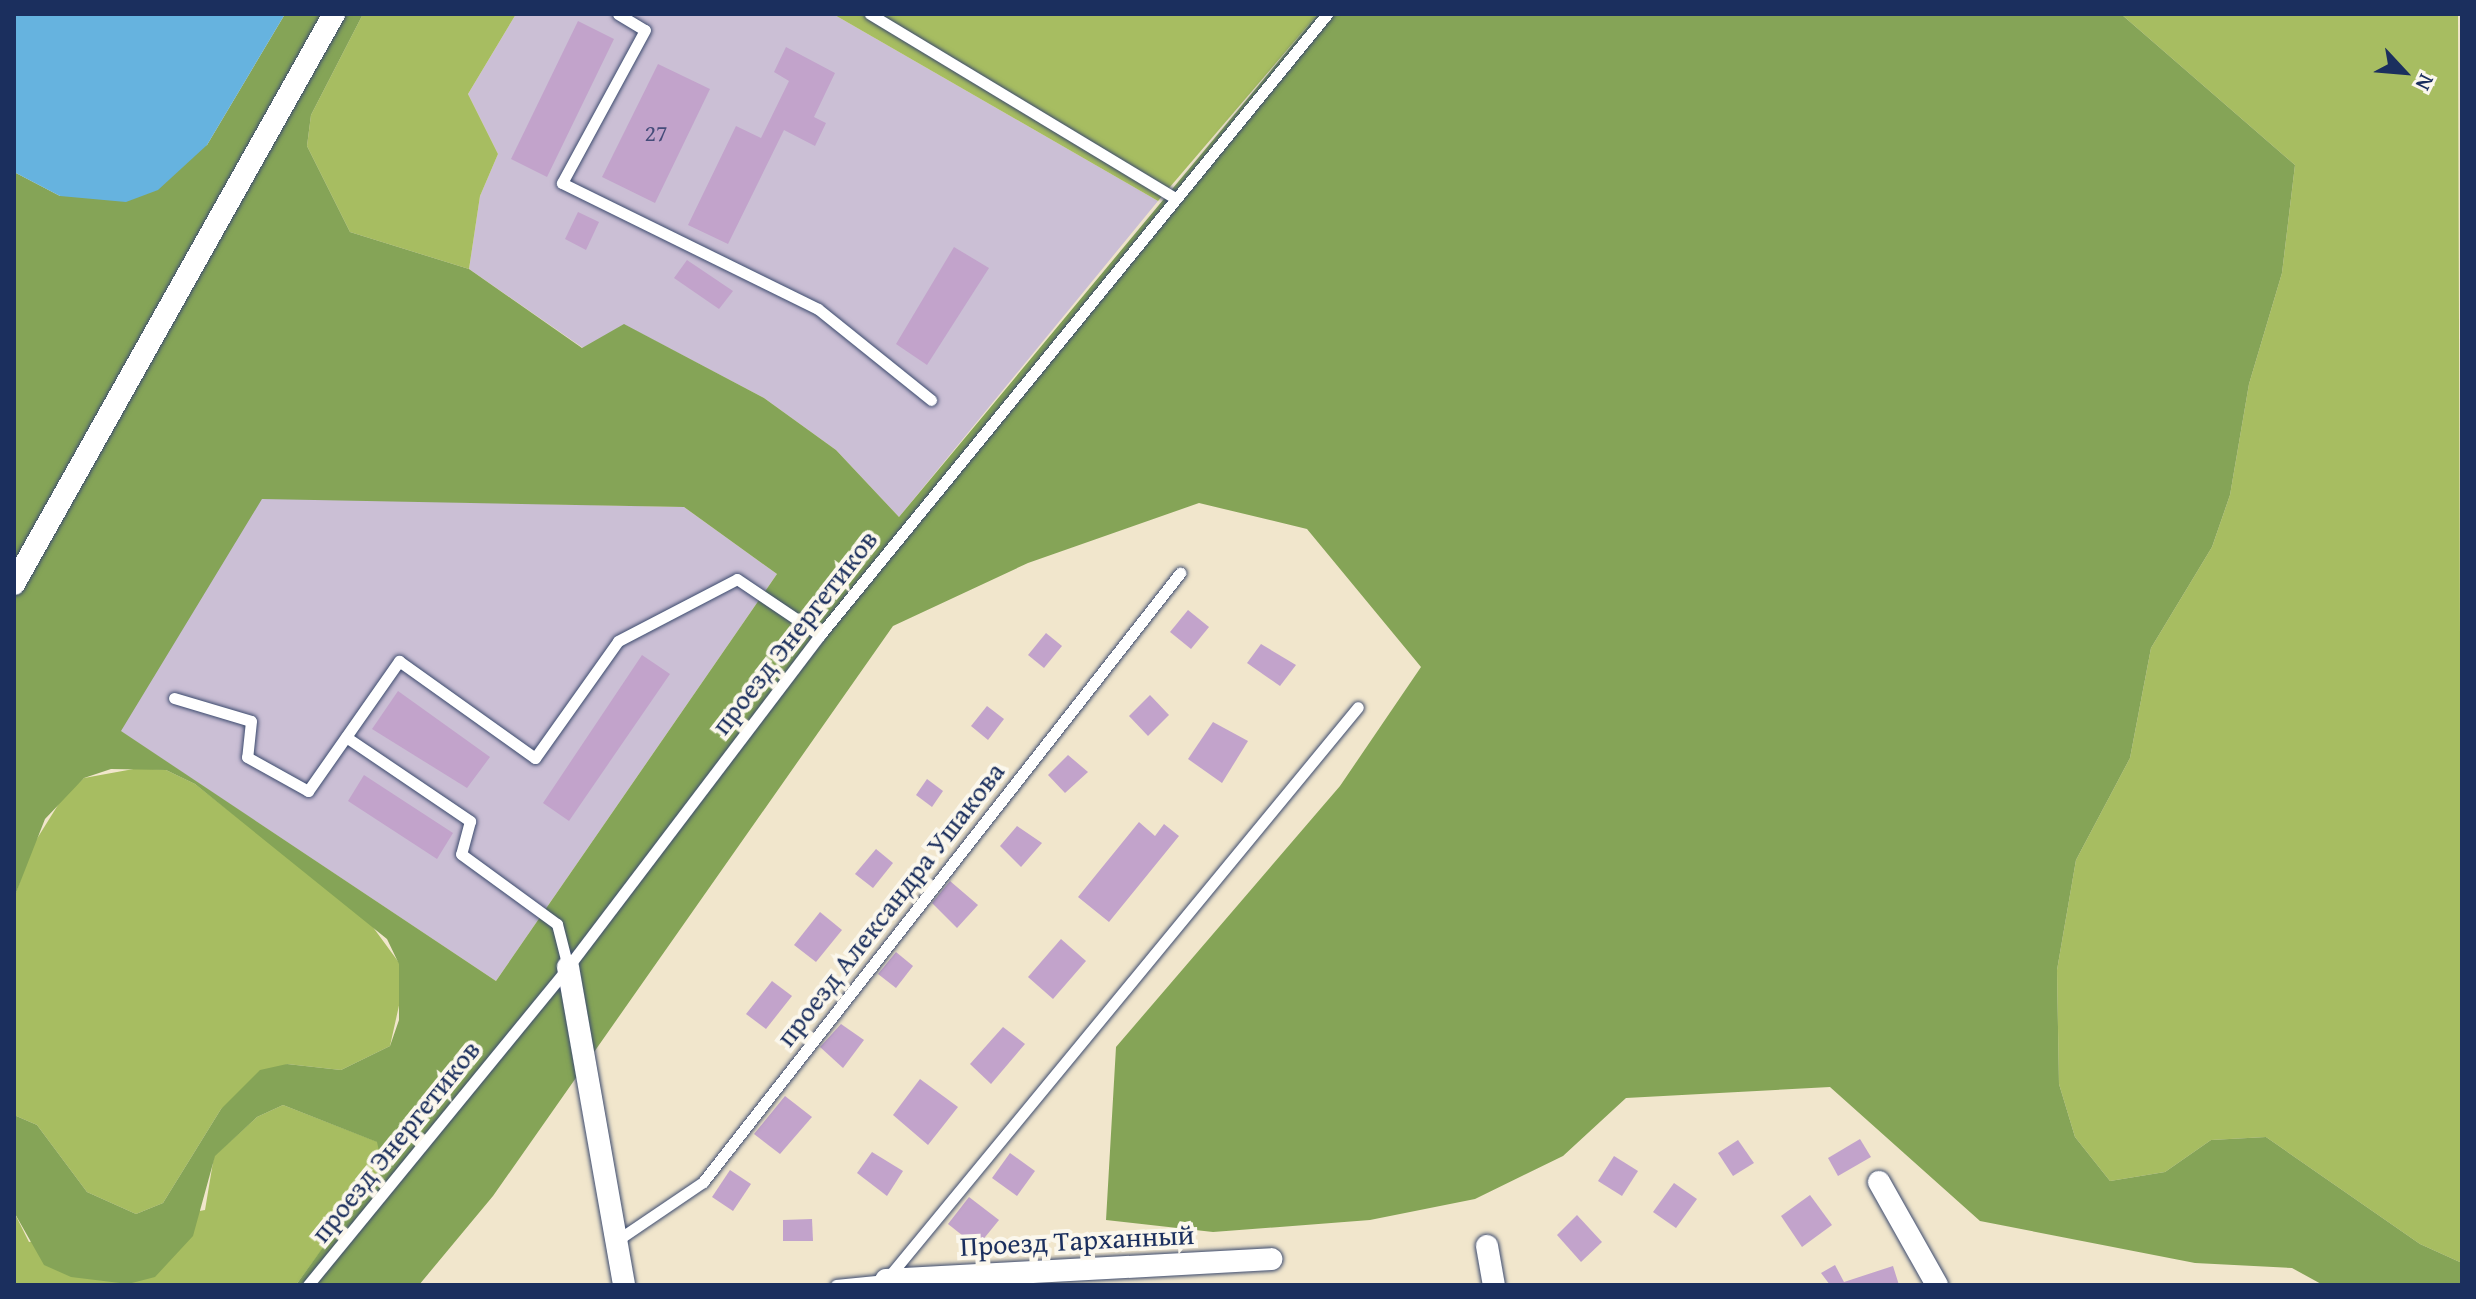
<!DOCTYPE html>
<html>
<head>
<meta charset="utf-8">
<style>
	body { margin:0 }
	#map { position:relative; width:2476px; height:1299px; overflow:hidden; background:#f1e6cc; font-family:"Gentium Book Plus",serif }
	div>[style] { position:absolute }
	[style*='--x'] { left:calc(var(--x)*1px); top:calc(var(--y)*1px); width:calc(var(--w)*1px); rotate:calc(var(--a)*1deg) }
	.industrial>* { inset:0; background:#cbbfd5 }
	.green>* { inset:0; background:#a7bd61 }
	.forest>* { inset:0; background:#85a457 }
	.water>* { inset:0; background:#66b3df }
	.building>* { inset:0; background:#c2a3cb }
	.roads { filter:drop-shadow(0 0 2px #3b4a6e) drop-shadow(0 0 2px #3b4a6e) }
	.service>* { height:11px; margin:-5.5px; padding:0 5.5px; transform-origin:5.5px; border-radius:5.5px; background:#fff }
	.minor>* { height:22px; margin:-11px; padding:0 11px; transform-origin:11px; border-radius:11px; background:#fff }
	span { translate:-50% -50%; white-space:nowrap; text-align:center; line-height:1.15; -webkit-text-stroke:8px #fbf7ec; paint-order:stroke }
	.number-label { font-size:24px; color:#454c79 }
	.number-label span { -webkit-text-stroke-width:0 }
	.street-label { font-size:28px; color:#1b2f5e }
	.frame { position:absolute; inset:0; border:16px solid #1b2f5e; pointer-events:none }
	.north { position:absolute; left:2364px; top:32px; width:80px; height:80px; -webkit-text-stroke:6px #fbf7ec; paint-order:stroke; rotate:116deg; font-size:22px; font-weight:700; line-height:32px; text-align:center; color:#1b2f5e }
	.north::after { content:''; display:block; margin:auto; width:28px; height:36px; background:#1b2f5e; clip-path:polygon(50% 0,100% 100%,50% 72%,0 100%) }
</style>
</head>
<body>
<div id="map">
	<div class="industrial">
		<i style="clip-path:polygon(516px 14px,833px 14px,1158px 201px,899px 517px,836px 450px,764px 398px,625px 325px,583px 348px,469px 269px,480px 196px,498px 154px,468px 94px)"></i>
		<i style="clip-path:polygon(261px 498px,684px 507px,777px 574px,496px 981px,120px 731px)"></i>
	</div>
	<div class="green">
		<i style="clip-path:polygon(363px 14px,516px 14px,468px 94px,498px 154px,480px 196px,469px 269px,350px 232px,307px 146px,311px 115px)"></i>
		<i style="clip-path:polygon(833px 14px,1318px 14px,1158px 201px)"></i>
		<i style="clip-path:polygon(2121px 14px,2458px 14px,2462px 1263px,2420px 1244px,2266px 1137px,2211px 1140px,2165px 1172px,2110px 1181px,2075px 1137px,2059px 1084px,2057px 970px,2076px 860px,2130px 758px,2151px 648px,2212px 547px,2230px 495px,2249px 384px,2282px 273px,2295px 165px)"></i>
		<i style="clip-path:polygon(139px 768px,166px 770px,195px 784px,367px 919px,400px 964px,402px 992px,390px 1046px,341px 1070px,287px 1064px,221px 1109px,163px 1203px,136px 1214px,87px 1192px,37px 1125px,14px 1115px,14px 898px,33px 845px,63px 797px,84px 778px)"></i>
		<i style="clip-path:polygon(283px 1105px,378px 1142px,383px 1166px,296px 1285px,14px 1285px,14px 1212px,29px 1242px,205px 1210px,214px 1156px,257px 1117px)"></i>
	</div>
	<div class="forest">
		<i style="clip-path:polygon(evenodd,285px 14px,363px 14px,311px 115px,307px 146px,350px 232px,469px 269px,582px 348px,624px 324px,764px 398px,836px 450px,899px 517px,1318px 14px,2121px 14px,2295px 165px,2282px 273px,2249px 384px,2230px 495px,2212px 547px,2151px 648px,2130px 758px,2076px 860px,2057px 970px,2059px 1084px,2075px 1137px,2110px 1181px,2165px 1172px,2211px 1140px,2266px 1137px,2420px 1244px,2462px 1263px,2462px 1285px,2323px 1285px,2292px 1268px,2195px 1263px,1980px 1221px,1830px 1087px,1626px 1098px,1563px 1156px,1475px 1199px,1370px 1220px,1213px 1232px,1106px 1220px,1116px 1047px,1340px 786px,1421px 667px,1307px 529px,1199px 503px,1028px 563px,893px 626px,493px 1196px,419px 1285px,296px 1285px,382px 1165px,377px 1142px,283px 1105px,257px 1117px,215px 1156px,193px 1236px,155px 1277px,128px 1284px,71px 1277px,44px 1265px,14px 1212px,14px 1115px,37px 1125px,87px 1192px,136px 1214px,163px 1203px,221px 1109px,260px 1070px,287px 1064px,341px 1070px,390px 1046px,399px 1020px,399px 964px,387px 939px,195px 784px,166px 770px,111px 769px,84px 778px,45px 819px,14px 898px,14px 172px,60px 196px,207px 145px,285px 14px,262px 499px,684px 507px,777px 574px,496px 981px,121px 731px,262px 499px)"></i>
	</div>
	<div class="water">
		<i style="clip-path:polygon(14px 14px,285px 14px,207px 145px,158px 190px,126px 202px,60px 196px,14px 172px)"></i>
	</div>
	<div class="building">
		<i style="clip-path:polygon(578px 21px,614px 39px,547px 177px,511px 159px)"></i>
		<i style="clip-path:polygon(786px 47px,835px 73px,814px 117px,826px 123px,815px 146px,784px 130px,728px 244px,688px 225px,736px 126px,761px 138px,789px 81px,774px 72px)"></i>
		<i style="clip-path:polygon(658px 64px,710px 89px,655px 203px,602px 177px)"></i>
		<i style="clip-path:polygon(578px 212px,599px 222px,586px 250px,565px 239px)"></i>
		<i style="clip-path:polygon(954px 247px,989px 268px,927px 365px,896px 344px)"></i>
		<i style="clip-path:polygon(687px 260px,733px 291px,719px 309px,674px 278px)"></i>
		<i style="clip-path:polygon(1188px 610px,1209px 627px,1191px 649px,1170px 632px)"></i>
		<i style="clip-path:polygon(1046px 633px,1062px 646px,1044px 668px,1028px 655px)"></i>
		<i style="clip-path:polygon(1261px 644px,1296px 665px,1280px 686px,1247px 663px)"></i>
		<i style="clip-path:polygon(642px 655px,670px 674px,569px 821px,543px 803px)"></i>
		<i style="clip-path:polygon(398px 691px,490px 757px,467px 788px,372px 729px)"></i>
		<i style="clip-path:polygon(1150px 695px,1169px 715px,1148px 736px,1129px 716px)"></i>
		<i style="clip-path:polygon(987px 706px,1004px 719px,988px 740px,971px 726px)"></i>
		<i style="clip-path:polygon(1213px 722px,1248px 741px,1222px 783px,1188px 759px)"></i>
		<i style="clip-path:polygon(1068px 755px,1088px 772px,1065px 793px,1048px 775px)"></i>
		<i style="clip-path:polygon(364px 775px,453px 833px,437px 859px,348px 801px)"></i>
		<i style="clip-path:polygon(927px 779px,943px 791px,932px 807px,916px 795px)"></i>
		<i style="clip-path:polygon(1139px 822px,1155px 836px,1164px 824px,1179px 836px,1109px 922px,1078px 897px)"></i>
		<i style="clip-path:polygon(1017px 826px,1042px 843px,1021px 867px,1000px 846px)"></i>
		<i style="clip-path:polygon(876px 849px,893px 863px,873px 888px,855px 874px)"></i>
		<i style="clip-path:polygon(950px 881px,978px 905px,957px 928px,932px 903px)"></i>
		<i style="clip-path:polygon(820px 912px,842px 930px,816px 962px,794px 945px)"></i>
		<i style="clip-path:polygon(1061px 939px,1086px 961px,1053px 999px,1028px 977px)"></i>
		<i style="clip-path:polygon(896px 952px,913px 966px,896px 988px,878px 974px)"></i>
		<i style="clip-path:polygon(772px 981px,792px 996px,766px 1029px,746px 1014px)"></i>
		<i style="clip-path:polygon(841px 1024px,864px 1040px,843px 1068px,820px 1047px)"></i>
		<i style="clip-path:polygon(1003px 1027px,1025px 1044px,991px 1084px,970px 1064px)"></i>
		<i style="clip-path:polygon(920px 1079px,958px 1107px,928px 1145px,893px 1115px)"></i>
		<i style="clip-path:polygon(785px 1096px,812px 1117px,780px 1154px,754px 1134px)"></i>
		<i style="clip-path:polygon(1860px 1139px,1871px 1157px,1838px 1176px,1828px 1158px)"></i>
		<i style="clip-path:polygon(1738px 1140px,1754px 1163px,1733px 1176px,1718px 1153px)"></i>
		<i style="clip-path:polygon(872px 1152px,903px 1171px,887px 1196px,857px 1173px)"></i>
		<i style="clip-path:polygon(1010px 1153px,1035px 1171px,1017px 1196px,992px 1178px)"></i>
		<i style="clip-path:polygon(1614px 1156px,1638px 1171px,1622px 1196px,1598px 1181px)"></i>
		<i style="clip-path:polygon(730px 1170px,751px 1184px,733px 1211px,712px 1197px)"></i>
		<i style="clip-path:polygon(1674px 1183px,1697px 1199px,1676px 1228px,1653px 1212px)"></i>
		<i style="clip-path:polygon(1810px 1195px,1832px 1225px,1802px 1247px,1781px 1216px)"></i>
		<i style="clip-path:polygon(969px 1197px,999px 1220px,977px 1247px,948px 1224px)"></i>
		<i style="clip-path:polygon(1577px 1215px,1602px 1242px,1581px 1262px,1557px 1235px)"></i>
		<i style="clip-path:polygon(812px 1219px,813px 1241px,783px 1241px,783px 1220px)"></i>
		<i style="clip-path:polygon(1835px 1265px,1844px 1282px,1893px 1266px,1899px 1285px,1830px 1285px,1821px 1273px)"></i>
	</div>
	<div class="roads">
		<div class="service">
			<i style="--x:618;--y:14;--w:31;--a:31"></i>
			<i style="--x:645;--y:30;--w:174;--a:118.5"></i>
			<i style="--x:562;--y:183;--w:285;--a:26.2"></i>
			<i style="--x:818;--y:309;--w:145;--a:38.8"></i>
			<i style="--x:870;--y:14;--w:353;--a:31.1"></i>
			<i style="--x:174;--y:698;--w:80;--a:16.6"></i>
			<i style="--x:251;--y:721;--w:36;--a:96"></i>
			<i style="--x:247;--y:757;--w:70;--a:29.1"></i>
			<i style="--x:308;--y:791;--w:159;--a:-55"></i>
			<i style="--x:399;--y:661;--w:167;--a:35.5"></i>
			<i style="--x:535;--y:758;--w:143;--a:-54.6"></i>
			<i style="--x:618;--y:641;--w:134;--a:-27.5"></i>
			<i style="--x:737;--y:579;--w:100;--a:34"></i>
			<i style="--x:346;--y:737;--w:150;--a:34.1"></i>
			<i style="--x:470;--y:821;--w:34;--a:105"></i>
			<i style="--x:461;--y:854;--w:119;--a:36.1"></i>
			<i style="--x:557;--y:924;--w:44;--a:75.7"></i>
			<i style="--x:616;--y:1241;--w:105;--a:-34.1"></i>
			<i style="--x:703;--y:1182;--w:774;--a:-51.93"></i>
			<i style="--x:308;--y:1285;--w:411;--a:-50.7"></i>
			<i style="--x:568;--y:967;--w:417;--a:-52.8"></i>
			<i style="--x:820;--y:635;--w:802;--a:-50.77"></i>
			<i style="--x:836;--y:1285;--w:50;--a:-5.7"></i>
			<i style="--x:886;--y:1280;--w:742;--a:-50.52"></i>
		</div>
		<div class="minor">
			<i style="--x:14;--y:584;--w:654;--a:-60.69"></i>
			<i style="--x:568;--y:967;--w:323;--a:80"></i>
			<i style="--x:1879;--y:1182;--w:118;--a:60.6"></i>
			<i style="--x:1487;--y:1246;--w:40;--a:80"></i>
			<i style="--x:886;--y:1280;--w:386;--a:-3.1"></i>
		</div>
	</div>
	<div class="number-label">
		<span style="left:656px;top:133px">27</span>
	</div>
	<div class="street-label">
		<span style="left:794px;top:632px;rotate:-52deg">проезд Энергетиков</span>
		<span style="left:890px;top:904px;rotate:-52deg">проезд Александра Ушакова</span>
		<span style="left:395px;top:1141px;rotate:-51deg">проезд Энергетиков</span>
		<span style="left:1077px;top:1240px;rotate:-3deg">Проезд Тарханный</span>
	</div>
	<div class="frame"></div>
	<div class="north">N</div>
</div>
</body>
</html>
